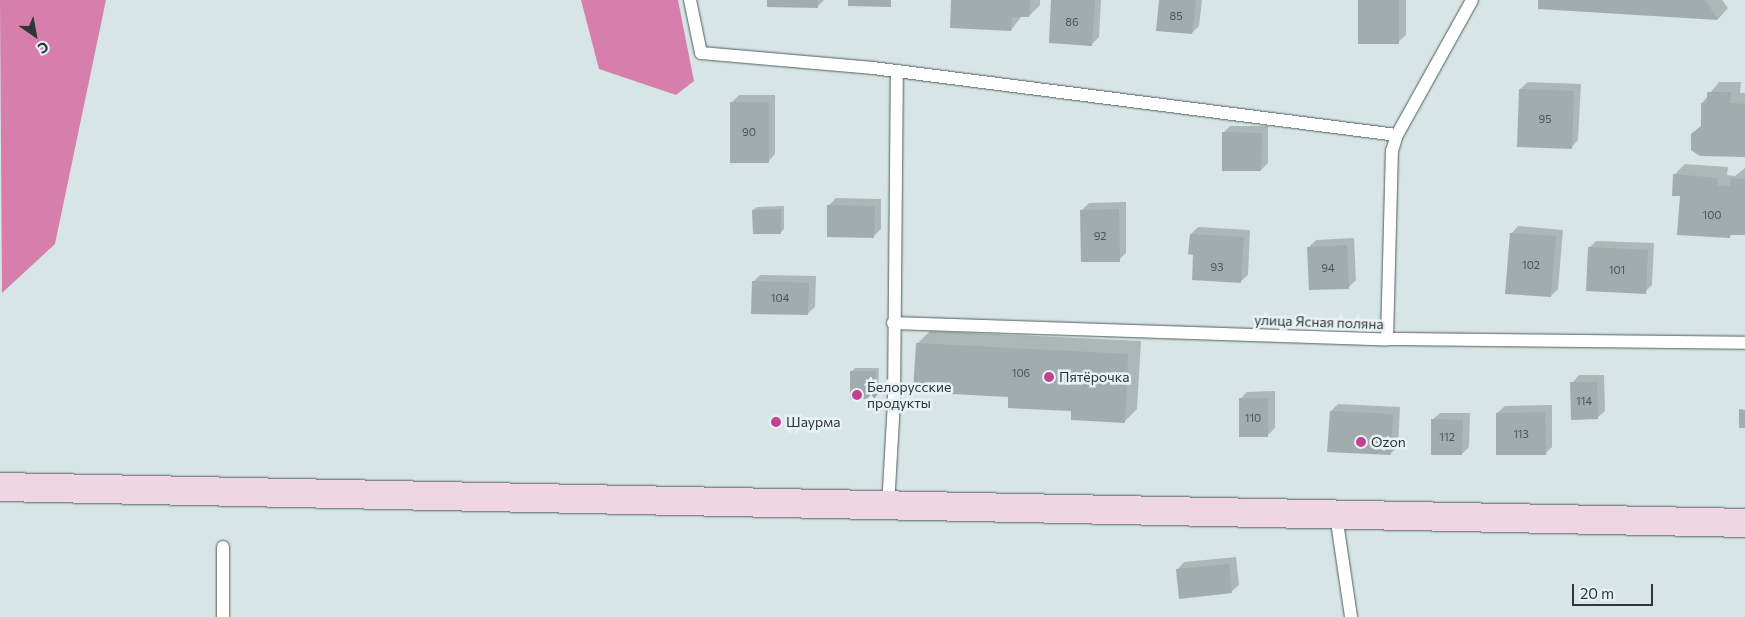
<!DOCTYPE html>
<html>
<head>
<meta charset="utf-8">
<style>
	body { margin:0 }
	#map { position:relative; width:1745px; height:617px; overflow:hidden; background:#d8e5e6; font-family:Commissioner,sans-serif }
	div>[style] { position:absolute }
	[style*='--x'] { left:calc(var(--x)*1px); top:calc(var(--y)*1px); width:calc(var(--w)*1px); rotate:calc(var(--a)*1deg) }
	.forest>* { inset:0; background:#d67fad }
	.shadow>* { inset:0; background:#0003 }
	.building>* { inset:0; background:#a0acad }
	.roads { filter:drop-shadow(0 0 1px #525c5d) drop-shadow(0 0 1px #525c5d) }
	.lane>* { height:12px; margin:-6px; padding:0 6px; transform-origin:6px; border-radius:6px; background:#fff }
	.secondary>* { height:28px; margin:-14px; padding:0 14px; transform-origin:14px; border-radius:14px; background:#efd6e3 }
	.dots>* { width:14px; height:14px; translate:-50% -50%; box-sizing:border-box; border:2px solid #e6f2f4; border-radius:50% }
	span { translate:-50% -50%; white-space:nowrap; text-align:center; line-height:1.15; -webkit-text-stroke:5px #e6f2f4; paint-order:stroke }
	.number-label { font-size:11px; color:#4c5354 }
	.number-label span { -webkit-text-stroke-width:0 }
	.street-label { font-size:14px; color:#303536 }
	.poi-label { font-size:14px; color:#303536 }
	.left { translate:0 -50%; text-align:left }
	.north { position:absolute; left:10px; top:10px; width:50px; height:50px; -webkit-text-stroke:4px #e6f2f4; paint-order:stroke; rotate:147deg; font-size:14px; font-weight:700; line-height:20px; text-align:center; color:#303536 }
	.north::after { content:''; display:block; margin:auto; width:18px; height:22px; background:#303536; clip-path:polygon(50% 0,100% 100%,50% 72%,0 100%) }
	.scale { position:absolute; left:1572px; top:584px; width:81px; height:22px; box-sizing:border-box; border:2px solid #303536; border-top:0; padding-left:6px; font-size:15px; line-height:18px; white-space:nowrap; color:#303536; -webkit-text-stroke:4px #e6f2f4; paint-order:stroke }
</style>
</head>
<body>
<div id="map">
	<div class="forest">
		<i style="clip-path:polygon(0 0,106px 0,55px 244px,2px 293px)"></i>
		<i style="clip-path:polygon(581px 0,678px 0,694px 81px,676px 95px,599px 69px)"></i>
	</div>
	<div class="shadow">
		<i style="clip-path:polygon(768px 0,824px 0,817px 7px)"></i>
		<i style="clip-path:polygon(952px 0,1040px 0,1040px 5px,1029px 16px,1022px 16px,1011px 30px)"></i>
		<i style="clip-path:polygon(1052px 0,1101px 0,1099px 37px,1092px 44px)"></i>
		<i style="clip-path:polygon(1160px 0,1202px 0,1199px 26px,1192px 33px)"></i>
		<i style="clip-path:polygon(1359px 0,1406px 0,1406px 35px,1398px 42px)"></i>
		<i style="clip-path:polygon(1540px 0,1722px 0,1728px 8px,1718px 19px,1539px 8px)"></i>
		<i style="clip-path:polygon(1528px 82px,1581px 84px,1578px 140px,1571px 148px,1520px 89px)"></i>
		<i style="clip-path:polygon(1719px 82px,1741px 82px,1740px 93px,1745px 93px,1745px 156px,1702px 125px,1702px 103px)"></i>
		<i style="clip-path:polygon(739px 95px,775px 95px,775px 154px,768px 162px,732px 102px)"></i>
		<i style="clip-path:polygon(1230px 126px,1268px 126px,1268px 163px,1261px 170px,1223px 133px)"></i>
		<i style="clip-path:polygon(1685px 164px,1728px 167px,1727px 175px,1735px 176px,1745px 168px,1745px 234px,1733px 233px,1729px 237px,1681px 195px,1674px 175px)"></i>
		<i style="clip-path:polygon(836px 198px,881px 199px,881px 229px,873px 237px,829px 205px)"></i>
		<i style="clip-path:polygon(1126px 202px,1126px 253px,1119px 260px,1082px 210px,1089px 203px)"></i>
		<i style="clip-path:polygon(784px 206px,784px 229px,781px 232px,753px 210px,757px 207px)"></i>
		<i style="clip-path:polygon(1518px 226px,1563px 230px,1558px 289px,1551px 296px,1511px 234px)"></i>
		<i style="clip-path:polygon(1198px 227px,1250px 230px,1248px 275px,1240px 282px,1194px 253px,1191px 234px)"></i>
		<i style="clip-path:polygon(1354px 238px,1356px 280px,1349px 287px,1309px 247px,1316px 240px)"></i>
		<i style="clip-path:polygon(1596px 241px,1654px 243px,1652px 285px,1645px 292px,1589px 248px)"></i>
		<i style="clip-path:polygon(760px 275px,816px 276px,815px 307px,807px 314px,753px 282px)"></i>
		<i style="clip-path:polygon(930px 331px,1141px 341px,1137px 409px,1124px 422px,1010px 396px,917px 344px)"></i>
		<i style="clip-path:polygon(855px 368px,879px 368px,878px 394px,875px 398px,852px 371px)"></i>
		<i style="clip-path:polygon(1579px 375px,1604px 375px,1605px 411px,1597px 418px,1572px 383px)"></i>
		<i style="clip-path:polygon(1275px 391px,1275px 428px,1268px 435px,1240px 399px,1247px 392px)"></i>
		<i style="clip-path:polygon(1338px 404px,1400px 407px,1398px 447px,1390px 454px,1331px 411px)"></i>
		<i style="clip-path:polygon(1552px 405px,1552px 447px,1545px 454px,1497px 413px,1505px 406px)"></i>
		<i style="clip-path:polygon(1440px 413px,1470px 413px,1469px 447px,1462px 454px,1432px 420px)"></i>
		<i style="clip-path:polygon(1236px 557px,1239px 585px,1231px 592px,1177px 570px,1184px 562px)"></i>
	</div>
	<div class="building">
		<i style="clip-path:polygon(767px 0,818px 0,818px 8px,767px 7px)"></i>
		<i style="clip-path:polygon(848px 0,891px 0,891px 7px,848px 6px)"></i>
		<i style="clip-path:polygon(951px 0,1030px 0,1029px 17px,1012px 17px,1011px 31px,950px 28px)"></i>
		<i style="clip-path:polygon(1051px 0,1095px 0,1092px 46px,1049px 43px)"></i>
		<i style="clip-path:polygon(1159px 0,1196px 0,1192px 34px,1156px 31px)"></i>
		<i style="clip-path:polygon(1358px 0,1399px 0,1399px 44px,1358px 44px)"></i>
		<i style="clip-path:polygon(1538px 0,1705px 0,1718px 20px,1538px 9px)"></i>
		<i style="clip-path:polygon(1519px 89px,1574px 91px,1572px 149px,1517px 147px)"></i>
		<i style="clip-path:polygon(1707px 92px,1731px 92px,1730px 103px,1745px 104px,1745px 157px,1700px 156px,1691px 150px,1691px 134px,1701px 126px,1701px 103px,1707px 103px)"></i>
		<i style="clip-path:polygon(730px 102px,769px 102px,769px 163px,730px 163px)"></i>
		<i style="clip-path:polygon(1222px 132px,1262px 133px,1261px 171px,1222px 171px)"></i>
		<i style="clip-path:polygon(1673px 174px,1718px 178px,1717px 186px,1730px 186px,1731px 178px,1745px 179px,1745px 235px,1730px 235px,1730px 238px,1677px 235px,1680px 196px,1672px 196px)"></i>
		<i style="clip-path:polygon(827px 205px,875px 206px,874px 238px,827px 237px)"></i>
		<i style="clip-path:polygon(781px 209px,781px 234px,753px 234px,752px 210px)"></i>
		<i style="clip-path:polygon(1119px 209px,1120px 262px,1081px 262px,1080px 210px)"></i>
		<i style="clip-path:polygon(1510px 233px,1556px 236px,1551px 297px,1505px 294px)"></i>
		<i style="clip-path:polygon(1190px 234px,1244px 237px,1241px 283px,1192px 280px,1193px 255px,1188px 254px)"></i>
		<i style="clip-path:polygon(1347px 245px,1349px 289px,1309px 290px,1307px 247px)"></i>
		<i style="clip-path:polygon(1588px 247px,1648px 250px,1646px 294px,1586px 291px)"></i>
		<i style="clip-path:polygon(752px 281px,809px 283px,808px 315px,751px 314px)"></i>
		<i style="clip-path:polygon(916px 343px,1128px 354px,1125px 423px,1071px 420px,1071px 411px,1008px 408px,1008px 397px,913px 392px)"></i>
		<i style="clip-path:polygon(850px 371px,876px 371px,875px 399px,850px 399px)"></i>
		<i style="clip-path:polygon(1570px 382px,1597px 382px,1598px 419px,1571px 420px)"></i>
		<i style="clip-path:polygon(1239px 398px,1268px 398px,1268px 437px,1239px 437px)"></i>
		<i style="clip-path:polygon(1739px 409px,1745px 410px,1745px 428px,1739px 428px)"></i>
		<i style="clip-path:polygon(1330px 411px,1393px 414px,1391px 455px,1327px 452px)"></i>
		<i style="clip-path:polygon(1545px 412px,1546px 455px,1496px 455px,1496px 413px)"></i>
		<i style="clip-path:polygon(1431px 419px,1463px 420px,1462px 455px,1431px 455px)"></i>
		<i style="clip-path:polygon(1229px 564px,1232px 593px,1179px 599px,1176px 569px)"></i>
	</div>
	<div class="roads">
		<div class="lane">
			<i style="--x:690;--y:0;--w:54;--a:78.3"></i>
			<i style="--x:701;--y:53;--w:173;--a:5"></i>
			<i style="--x:873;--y:68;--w:528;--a:7.29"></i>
			<i style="--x:893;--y:323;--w:494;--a:1.9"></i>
			<i style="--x:1387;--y:339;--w:358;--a:0.6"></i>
			<i style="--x:1387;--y:339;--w:188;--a:-88.5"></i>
			<i style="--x:1392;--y:151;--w:17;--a:-73"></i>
			<i style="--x:1397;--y:135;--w:154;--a:-60.9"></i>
			<i style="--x:888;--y:506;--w:105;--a:-86.7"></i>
			<i style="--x:894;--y:401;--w:330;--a:-89.5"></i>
			<i style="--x:1336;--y:515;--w:103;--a:81.6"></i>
			<i style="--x:223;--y:547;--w:70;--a:90"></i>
		</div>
		<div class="secondary">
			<i style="--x:0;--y:487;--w:1745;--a:1.18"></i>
		</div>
	</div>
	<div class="dots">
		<i style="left:1049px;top:377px;background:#c1428e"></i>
		<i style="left:857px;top:395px;background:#c1428e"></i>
		<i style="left:776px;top:422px;background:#c1428e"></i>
		<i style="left:1361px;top:442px;background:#c1428e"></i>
	</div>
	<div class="number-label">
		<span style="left:1176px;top:16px">85</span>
		<span style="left:1072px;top:22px">86</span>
		<span style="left:1545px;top:119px">95</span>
		<span style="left:749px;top:132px">90</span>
		<span style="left:1712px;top:215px">100</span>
		<span style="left:1100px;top:236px">92</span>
		<span style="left:1531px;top:265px">102</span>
		<span style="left:1217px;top:267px">93</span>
		<span style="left:1328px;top:268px">94</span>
		<span style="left:1617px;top:270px">101</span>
		<span style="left:780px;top:298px">104</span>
		<span style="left:1021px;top:373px">106</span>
		<span style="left:1584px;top:401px">114</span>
		<span style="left:1253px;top:418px">110</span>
		<span style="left:1521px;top:434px">113</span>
		<span style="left:1447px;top:437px">112</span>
	</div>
	<div class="street-label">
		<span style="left:1319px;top:322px;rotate:2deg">улица Ясная поляна</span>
	</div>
	<div class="poi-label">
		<span class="left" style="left:1059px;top:377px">Пятёрочка</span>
		<span class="left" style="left:867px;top:395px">Белорусские<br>продукты</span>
		<span class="left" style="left:786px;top:422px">Шаурма</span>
		<span class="left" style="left:1371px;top:442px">Ozon</span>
	</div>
	<div class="north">С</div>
	<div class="scale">20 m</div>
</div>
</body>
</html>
